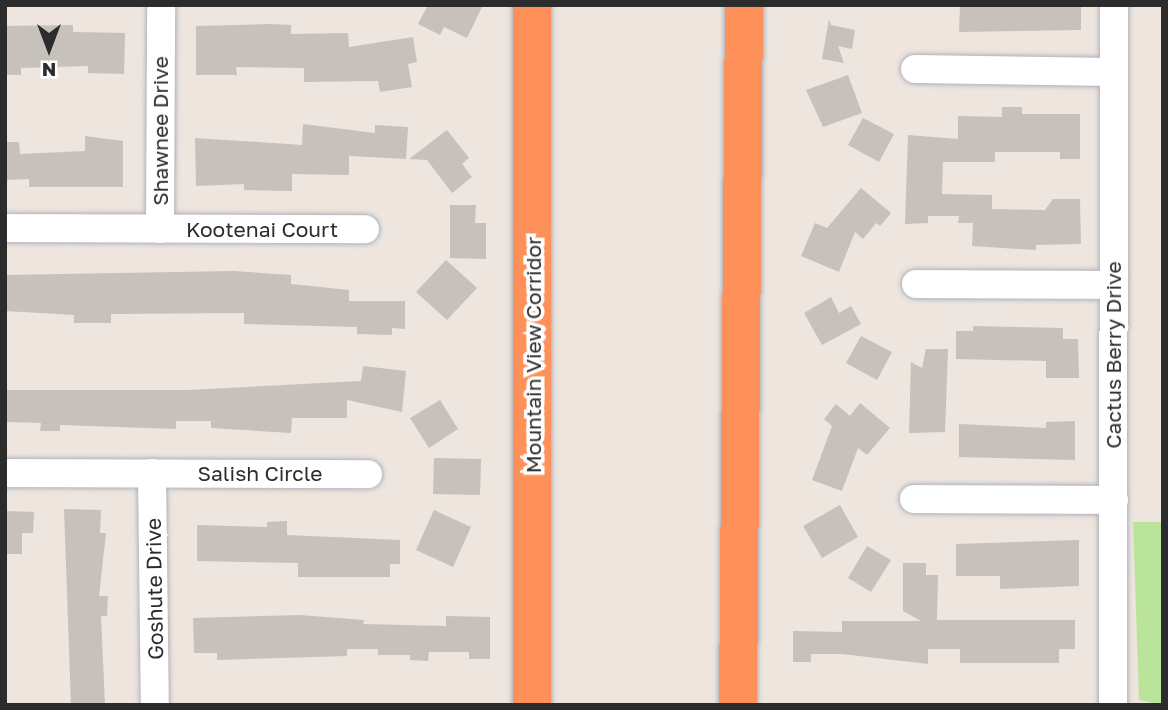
<!DOCTYPE html>
<html>
<head>
<meta charset="utf-8">
<style>
	body { margin:0 }
	#map { position:relative; width:1168px; height:710px; overflow:hidden; background:#ede5de; font-family:"Golos Text",sans-serif }
	div>[style] { position:absolute }
	[style*='--x'] { left:calc(var(--x)*1px); top:calc(var(--y)*1px); width:calc(var(--w)*1px); rotate:calc(var(--a)*1deg) }
	.green>* { inset:0; background:#bbe49b }
	.building>* { inset:0; background:#c6c1ba }
	.roads { filter:drop-shadow(0 0 2px #afb2bc) drop-shadow(0 0 2px #afb2bc) }
	.minor>* { height:28px; margin:-14px; padding:0 14px; transform-origin:14px; border-radius:14px; background:#fff }
	.highway>* { height:38px; margin:-19px; padding:0 19px; transform-origin:19px; border-radius:19px; background:#fe9059 }
	span { translate:-50% -50%; white-space:nowrap; text-align:center; line-height:1.15; -webkit-text-stroke:7px #fff; paint-order:stroke }
	.street-label { font-size:21px; color:#2c2c2c }
	.frame { position:absolute; inset:0; border:7px solid #2c2c2c; pointer-events:none }
	.north { position:absolute; left:14px; top:14px; width:70px; height:70px; -webkit-text-stroke:5px #fff; paint-order:stroke; rotate:180deg; font-size:19px; font-weight:700; line-height:28px; text-align:center; color:#2c2c2c }
	.north::after { content:''; display:block; margin:auto; width:24px; height:32px; background:#2c2c2c; clip-path:polygon(50% 0,100% 100%,50% 72%,0 100%) }
</style>
</head>
<body>
<div id="map">
	<div class="green">
		<i style="clip-path:polygon(1133px 522px,1163px 522px,1163px 705px,1139px 700px)"></i>
	</div>
	<div class="building">
		<i style="clip-path:polygon(428px 5px,483px 5px,467px 38px,444px 27px,440px 35px,418px 24px)"></i>
		<i style="clip-path:polygon(960px 5px,1081px 5px,1081px 30px,959px 32px)"></i>
		<i style="clip-path:polygon(829px 19px,831px 25px,855px 30px,852px 49px,838px 46px,844px 63px,822px 59px)"></i>
		<i style="clip-path:polygon(271px 24px,291px 25px,291px 34px,348px 33px,349px 47px,413px 37px,417px 62px,408px 64px,412px 87px,380px 92px,378px 81px,304px 82px,304px 68px,236px 67px,237px 75px,196px 75px,196px 26px)"></i>
		<i style="clip-path:polygon(73px 25px,73px 32px,125px 33px,124px 74px,88px 73px,88px 66px,21px 68px,21px 75px,5px 75px,5px 26px)"></i>
		<i style="clip-path:polygon(848px 75px,862px 113px,823px 127px,806px 90px)"></i>
		<i style="clip-path:polygon(1002px 107px,1022px 107px,1022px 114px,1080px 114px,1080px 159px,1060px 159px,1060px 152px,995px 152px,995px 162px,943px 162px,942px 194px,992px 195px,992px 209px,1045px 210px,1053px 199px,1080px 199px,1081px 244px,1036px 245px,1036px 250px,972px 246px,973px 223px,958px 223px,959px 216px,928px 216px,928px 223px,905px 224px,908px 135px,958px 139px,958px 116px,1002px 117px)"></i>
		<i style="clip-path:polygon(863px 118px,894px 134px,879px 162px,848px 145px)"></i>
		<i style="clip-path:polygon(303px 124px,375px 133px,375px 125px,408px 127px,406px 159px,349px 156px,349px 175px,292px 174px,292px 191px,244px 190px,244px 184px,196px 186px,195px 138px,302px 145px)"></i>
		<i style="clip-path:polygon(447px 130px,469px 158px,462px 164px,472px 177px,452px 193px,427px 160px,409px 159px)"></i>
		<i style="clip-path:polygon(85px 136px,123px 141px,123px 187px,29px 187px,29px 179px,5px 180px,5px 142px,19px 142px,20px 154px,85px 151px)"></i>
		<i style="clip-path:polygon(861px 188px,891px 213px,880px 226px,876px 223px,863px 239px,855px 232px,839px 272px,801px 256px,815px 223px,827px 228px)"></i>
		<i style="clip-path:polygon(450px 205px,476px 205px,475px 223px,486px 223px,486px 259px,450px 258px)"></i>
		<i style="clip-path:polygon(446px 260px,477px 288px,447px 320px,416px 292px)"></i>
		<i style="clip-path:polygon(234px 271px,291px 275px,291px 284px,349px 290px,349px 301px,405px 301px,405px 329px,392px 328px,392px 335px,357px 334px,357px 327px,244px 324px,244px 313px,111px 314px,111px 323px,74px 323px,74px 315px,5px 311px,5px 275px)"></i>
		<i style="clip-path:polygon(831px 297px,839px 313px,851px 306px,861px 324px,822px 345px,804px 313px)"></i>
		<i style="clip-path:polygon(973px 326px,1063px 328px,1063px 339px,1078px 339px,1079px 378px,1046px 378px,1046px 361px,956px 359px,956px 331px,973px 331px)"></i>
		<i style="clip-path:polygon(861px 336px,892px 352px,877px 380px,846px 363px)"></i>
		<i style="clip-path:polygon(926px 349px,948px 349px,945px 432px,909px 433px,911px 362px,922px 368px)"></i>
		<i style="clip-path:polygon(363px 366px,406px 371px,402px 412px,347px 400px,347px 418px,292px 418px,291px 433px,211px 428px,211px 421px,176px 421px,176px 429px,60px 425px,60px 431px,40px 431px,41px 423px,5px 422px,5px 390px,187px 390px,361px 381px)"></i>
		<i style="clip-path:polygon(440px 400px,458px 429px,429px 448px,410px 418px)"></i>
		<i style="clip-path:polygon(860px 403px,890px 428px,867px 455px,858px 448px,842px 491px,812px 480px,832px 426px,824px 419px,836px 404px,850px 416px)"></i>
		<i style="clip-path:polygon(1075px 421px,1075px 460px,959px 457px,959px 424px,1046px 428px,1046px 422px)"></i>
		<i style="clip-path:polygon(434px 458px,481px 459px,480px 495px,433px 494px)"></i>
		<i style="clip-path:polygon(840px 505px,858px 537px,822px 558px,803px 526px)"></i>
		<i style="clip-path:polygon(64px 509px,101px 510px,100px 533px,106px 533px,99px 596px,108px 596px,107px 616px,101px 616px,105px 705px,71px 705px)"></i>
		<i style="clip-path:polygon(434px 510px,471px 527px,453px 567px,416px 550px)"></i>
		<i style="clip-path:polygon(5px 511px,34px 512px,33px 533px,22px 533px,22px 554px,5px 554px)"></i>
		<i style="clip-path:polygon(287px 521px,287px 535px,400px 540px,400px 564px,390px 564px,390px 577px,298px 577px,298px 563px,197px 561px,197px 525px,267px 527px,267px 522px)"></i>
		<i style="clip-path:polygon(1079px 540px,1079px 586px,1000px 589px,1000px 576px,956px 576px,956px 544px)"></i>
		<i style="clip-path:polygon(867px 546px,891px 560px,871px 592px,848px 578px)"></i>
		<i style="clip-path:polygon(903px 563px,926px 563px,926px 575px,938px 575px,937px 620px,1075px 620px,1075px 649px,1059px 649px,1059px 663px,960px 663px,960px 649px,928px 649px,928px 664px,842px 654px,811px 654px,811px 662px,793px 662px,793px 631px,842px 632px,842px 621px,921px 621px,903px 611px)"></i>
		<i style="clip-path:polygon(300px 615px,364px 620px,363px 624px,446px 626px,446px 616px,490px 617px,490px 659px,469px 659px,469px 652px,429px 652px,428px 661px,410px 660px,410px 655px,378px 655px,378px 649px,347px 649px,347px 656px,217px 660px,217px 653px,194px 653px,193px 618px)"></i>
	</div>
	<div class="roads">
		<div class="minor">
			<i style="--x:915;--y:69;--w:198;--a:0.9"></i>
			<i style="--x:5;--y:228;--w:360;--a:0.2"></i>
			<i style="--x:160;--y:229;--w:224;--a:-89.7"></i>
			<i style="--x:916;--y:284;--w:197;--a:0.3"></i>
			<i style="--x:5;--y:473;--w:363;--a:0.2"></i>
			<i style="--x:152;--y:473;--w:232;--a:89.3"></i>
			<i style="--x:914;--y:499;--w:200;--a:0.3"></i>
			<i style="--x:1113;--y:705;--w:700;--a:-89.92"></i>
		</div>
		<div class="highway">
			<i style="--x:532;--y:5;--w:700;--a:90"></i>
			<i style="--x:738;--y:705;--w:700;--a:-89.51"></i>
		</div>
	</div>
	<div class="street-label">
		<span style="left:160px;top:131px;rotate:-90deg">Shawnee Drive</span>
		<span style="left:262px;top:229px">Kootenai Court</span>
		<span style="left:533px;top:355px;rotate:-90deg">Mountain View Corridor</span>
		<span style="left:1113px;top:355px;rotate:-90deg">Cactus Berry Drive</span>
		<span style="left:260px;top:473px">Salish Circle</span>
		<span style="left:154px;top:589px;rotate:-91deg">Goshute Drive</span>
	</div>
	<div class="frame"></div>
	<div class="north">N</div>
</div>
</body>
</html>
